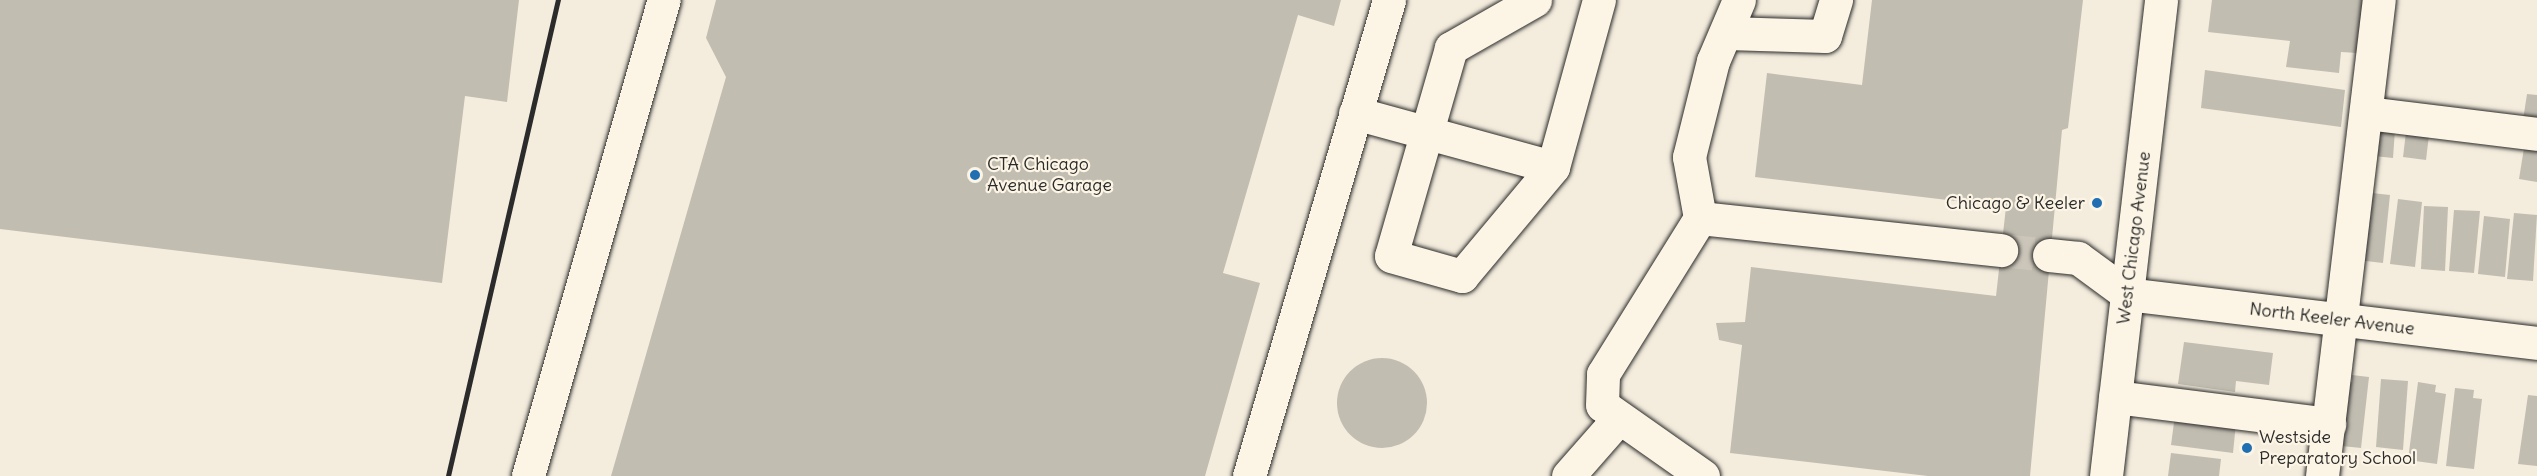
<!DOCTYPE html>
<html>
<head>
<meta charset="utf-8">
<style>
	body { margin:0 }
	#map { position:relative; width:2537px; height:476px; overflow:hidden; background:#f4edde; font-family:Delius,sans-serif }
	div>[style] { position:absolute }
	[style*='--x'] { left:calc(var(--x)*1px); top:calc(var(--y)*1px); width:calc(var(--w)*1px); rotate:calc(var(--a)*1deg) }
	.building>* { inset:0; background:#c2bdb1 }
	.round { border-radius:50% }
	.minor-tunnel>* { height:33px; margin-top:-16.5px; transform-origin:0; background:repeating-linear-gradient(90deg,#ccc6ba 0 33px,transparent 0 49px) }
	.roads { filter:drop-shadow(0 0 2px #2b2b2b) drop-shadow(0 0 2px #2b2b2b) }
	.minor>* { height:33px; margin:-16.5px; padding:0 16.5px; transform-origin:16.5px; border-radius:16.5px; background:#fcf5e5 }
	.major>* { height:33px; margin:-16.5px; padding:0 16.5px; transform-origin:16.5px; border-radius:16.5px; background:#fcf5e5 }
	.rail>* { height:4.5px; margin:-2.25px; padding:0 2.25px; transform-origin:2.25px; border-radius:2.25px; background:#2b2b2b }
	.dots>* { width:16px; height:16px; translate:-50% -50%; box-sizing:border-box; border:3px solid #fcf5e5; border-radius:50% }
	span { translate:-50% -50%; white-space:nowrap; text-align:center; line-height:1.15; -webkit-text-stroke:4.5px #fcf5e5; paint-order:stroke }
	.poi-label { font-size:18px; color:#2b2b2b }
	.left { translate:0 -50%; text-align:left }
	.right { translate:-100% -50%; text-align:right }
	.street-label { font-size:18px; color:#2b2b2b }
</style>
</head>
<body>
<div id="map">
	<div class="building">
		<i style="clip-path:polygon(0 0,519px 0,507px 102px,465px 96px,442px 283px,0 229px)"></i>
		<i style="clip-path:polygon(716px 0,1341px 0,1334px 26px,1298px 15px,1223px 273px,1260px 283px,1205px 476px,611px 476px,726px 77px,706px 38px)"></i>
		<i style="clip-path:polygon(1872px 0,2083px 0,2068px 128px,2062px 130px,2030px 476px,1928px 476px,1730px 453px,1742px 345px,1719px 340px,1716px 323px,1745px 322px,1751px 267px,1996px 296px,2006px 207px,1755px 177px,1767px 73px,1862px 85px)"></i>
		<i style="clip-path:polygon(2212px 0,2365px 0,2358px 53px,2341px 52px,2339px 73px,2286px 67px,2290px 41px,2208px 32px)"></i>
		<i style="clip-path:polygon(2205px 70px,2345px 90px,2341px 127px,2201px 108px)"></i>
		<i style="clip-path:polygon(2527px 94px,2537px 95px,2537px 121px,2523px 120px)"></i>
		<i style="clip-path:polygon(2376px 129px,2395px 130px,2393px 158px,2374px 156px)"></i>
		<i style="clip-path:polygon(2406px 132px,2429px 135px,2426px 160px,2403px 157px)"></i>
		<i style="clip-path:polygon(2524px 148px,2537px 150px,2537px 182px,2519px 179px)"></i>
		<i style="clip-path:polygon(2363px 192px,2390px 195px,2383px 263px,2357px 260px)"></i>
		<i style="clip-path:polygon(2398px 199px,2422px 202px,2415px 267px,2390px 264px)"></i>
		<i style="clip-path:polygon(2424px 206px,2448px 207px,2445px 271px,2421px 269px)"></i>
		<i style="clip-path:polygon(2454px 210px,2480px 211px,2474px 273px,2449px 271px)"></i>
		<i style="clip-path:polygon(2514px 213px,2537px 215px,2533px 281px,2507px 279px)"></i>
		<i style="clip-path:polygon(2484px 216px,2510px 219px,2505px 277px,2478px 274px)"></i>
		<i style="clip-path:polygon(2184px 342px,2273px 353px,2269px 385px,2236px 381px,2235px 392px,2178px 384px)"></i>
		<i class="round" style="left:1337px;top:358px;width:90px;height:90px"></i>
		<i style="clip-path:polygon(2352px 375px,2369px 377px,2361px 448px,2332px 445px,2339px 380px,2352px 382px)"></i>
		<i style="clip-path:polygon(2381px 379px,2408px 381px,2403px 450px,2376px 447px)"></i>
		<i style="clip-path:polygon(2418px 382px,2436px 385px,2435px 392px,2446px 394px,2437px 464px,2408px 460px)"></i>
		<i style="clip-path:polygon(2455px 388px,2474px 390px,2473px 398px,2482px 399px,2474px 469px,2446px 466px)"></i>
		<i style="clip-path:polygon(2528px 395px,2537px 396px,2537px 466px,2518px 464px)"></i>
		<i style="clip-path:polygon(2175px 415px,2236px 423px,2233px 453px,2171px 445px)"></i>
		<i style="clip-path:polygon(2171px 453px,2221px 459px,2219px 476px,2168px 476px)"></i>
	</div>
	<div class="minor-tunnel">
		<i style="--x:2001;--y:250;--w:48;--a:5.9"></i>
	</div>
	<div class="roads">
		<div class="minor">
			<i style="--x:1535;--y:0;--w:97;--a:150.3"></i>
			<i style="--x:1451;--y:48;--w:216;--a:106.1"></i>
			<i style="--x:1391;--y:256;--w:74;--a:15.7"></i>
			<i style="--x:1462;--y:276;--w:142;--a:-50.1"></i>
			<i style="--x:1727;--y:33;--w:98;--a:1.8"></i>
			<i style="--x:1825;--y:36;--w:38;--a:-73"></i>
			<i style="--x:1355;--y:113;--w:205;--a:15.3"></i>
			<i style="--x:1553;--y:167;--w:173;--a:-74.6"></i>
			<i style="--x:2366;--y:113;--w:172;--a:7"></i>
			<i style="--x:1700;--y:218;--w:303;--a:6.1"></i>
			<i style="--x:2049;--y:255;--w:29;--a:6"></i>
			<i style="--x:2078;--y:258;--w:61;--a:36.3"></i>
			<i style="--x:2127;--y:294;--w:413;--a:6.8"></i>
			<i style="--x:2115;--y:397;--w:216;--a:7.2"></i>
			<i style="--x:528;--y:476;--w:495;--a:-74.1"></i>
			<i style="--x:1249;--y:476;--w:496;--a:-73.6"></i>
			<i style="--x:1568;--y:476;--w:77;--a:-48.7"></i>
			<i style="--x:1703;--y:476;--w:123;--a:-144.9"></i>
			<i style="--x:1602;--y:405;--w:31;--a:-88"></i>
			<i style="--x:1603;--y:374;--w:184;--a:-58.1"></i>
			<i style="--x:1700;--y:218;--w:62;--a:-100.2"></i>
			<i style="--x:1689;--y:157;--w:99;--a:-76"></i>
			<i style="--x:1713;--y:61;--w:66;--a:-66.9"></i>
			<i style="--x:2322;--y:476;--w:479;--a:-83.2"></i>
		</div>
		<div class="major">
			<i style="--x:2106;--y:476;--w:479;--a:-83.4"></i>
		</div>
	</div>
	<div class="rail">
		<i style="--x:448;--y:476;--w:489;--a:-77"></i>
	</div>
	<div class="dots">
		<i style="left:975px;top:175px;background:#1f6fb2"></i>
		<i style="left:2097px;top:203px;background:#1f6fb2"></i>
		<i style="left:2247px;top:448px;background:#1f6fb2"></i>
	</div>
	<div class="poi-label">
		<span class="left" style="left:987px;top:175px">CTA Chicago<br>Avenue Garage</span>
		<span class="right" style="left:2085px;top:203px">Chicago &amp; Keeler</span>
		<span class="left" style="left:2259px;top:448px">Westside<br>Preparatory School</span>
	</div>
	<div class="street-label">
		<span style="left:2134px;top:238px;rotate:-83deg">West Chicago Avenue</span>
		<span style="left:2332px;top:319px;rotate:7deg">North Keeler Avenue</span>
	</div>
</div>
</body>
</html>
